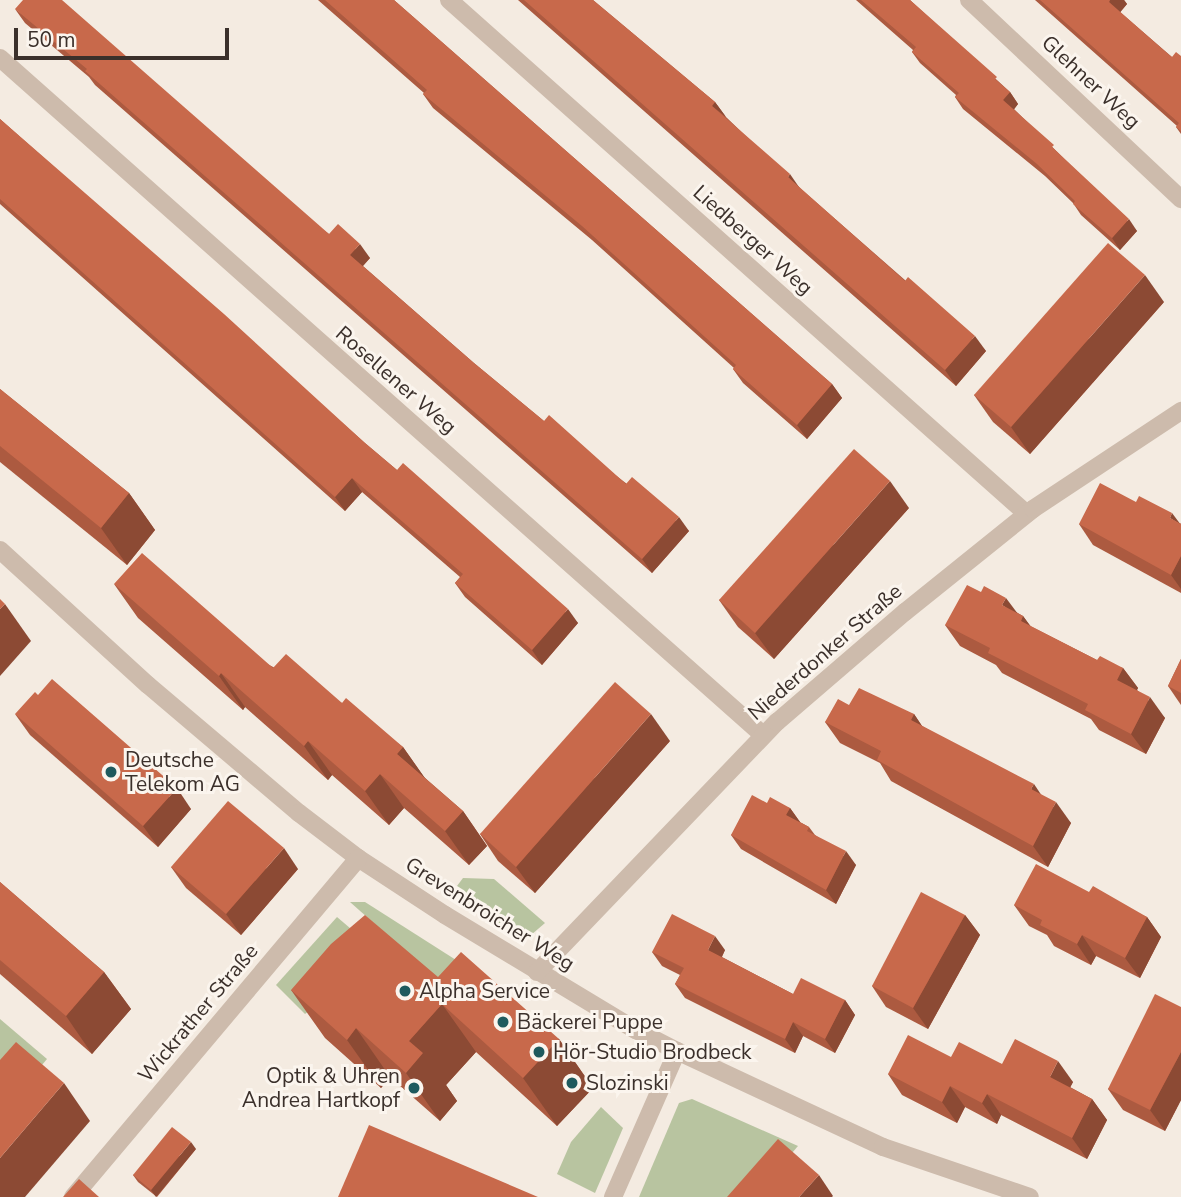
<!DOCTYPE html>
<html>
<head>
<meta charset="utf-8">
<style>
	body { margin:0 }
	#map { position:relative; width:1181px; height:1197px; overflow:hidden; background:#f4ebe1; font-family:"Nunito Sans",sans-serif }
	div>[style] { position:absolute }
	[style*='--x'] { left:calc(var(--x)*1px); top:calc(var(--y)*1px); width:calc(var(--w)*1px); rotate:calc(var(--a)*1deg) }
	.green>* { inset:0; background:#b8c4a0 }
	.minor>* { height:18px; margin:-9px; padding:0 9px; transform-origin:9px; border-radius:9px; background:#cdbbac }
	.wall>* { inset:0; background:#ac5a40 }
	.shaded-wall>* { inset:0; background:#8c4a34 }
	.building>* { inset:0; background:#c8694b }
	.dots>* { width:19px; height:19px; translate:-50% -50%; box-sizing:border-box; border:4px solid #fbf5ee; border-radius:50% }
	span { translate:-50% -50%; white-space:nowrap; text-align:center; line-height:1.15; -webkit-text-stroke:6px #fbf5ee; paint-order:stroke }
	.street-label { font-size:21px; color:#3b302b }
	.poi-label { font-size:21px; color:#3b302b }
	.left { translate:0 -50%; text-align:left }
	.right { translate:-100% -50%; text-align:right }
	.scale { position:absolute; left:14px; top:28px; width:215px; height:32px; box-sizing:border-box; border:4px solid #3b302b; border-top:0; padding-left:9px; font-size:21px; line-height:24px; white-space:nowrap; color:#3b302b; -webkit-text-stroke:5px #fbf5ee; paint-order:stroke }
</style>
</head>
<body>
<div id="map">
	<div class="green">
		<i style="clip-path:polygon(463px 878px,494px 879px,545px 923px,531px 935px,514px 934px,451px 894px)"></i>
		<i style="clip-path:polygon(350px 902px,365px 902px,467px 967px,447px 988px)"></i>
		<i style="clip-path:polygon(337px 917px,384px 957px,305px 1014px,276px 985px)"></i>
		<i style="clip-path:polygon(0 1019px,47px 1059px,0 1115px)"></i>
		<i style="clip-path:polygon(692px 1099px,798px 1146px,754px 1197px,639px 1197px,679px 1103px)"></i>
		<i style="clip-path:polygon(601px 1107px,623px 1128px,595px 1193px,557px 1174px,571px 1142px)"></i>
	</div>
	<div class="minor">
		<i style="--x:449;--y:0;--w:773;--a:41.65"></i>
		<i style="--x:969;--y:0;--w:291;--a:43.2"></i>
		<i style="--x:0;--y:58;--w:1020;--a:41.58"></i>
		<i style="--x:0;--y:550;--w:200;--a:42.4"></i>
		<i style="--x:148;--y:685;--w:198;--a:40.3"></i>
		<i style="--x:299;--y:813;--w:74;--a:37.3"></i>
		<i style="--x:358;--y:858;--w:104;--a:33.2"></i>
		<i style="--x:445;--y:915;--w:223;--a:31.1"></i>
		<i style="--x:636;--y:1030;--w:46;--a:27.1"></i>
		<i style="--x:677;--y:1051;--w:227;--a:25"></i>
		<i style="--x:883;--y:1147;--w:155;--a:18.8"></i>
		<i style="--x:537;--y:972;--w:347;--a:-46.2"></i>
		<i style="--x:777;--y:722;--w:169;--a:-40.7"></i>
		<i style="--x:905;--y:612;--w:164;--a:-38.8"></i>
		<i style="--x:1033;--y:509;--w:178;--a:-33.5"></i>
		<i style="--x:73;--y:1197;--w:443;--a:-49.9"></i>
		<i style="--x:613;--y:1197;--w:159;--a:-66.3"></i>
	</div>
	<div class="wall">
		<i style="clip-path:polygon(318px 0,394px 0,832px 384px,842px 398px,807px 439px,743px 383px,733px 369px,734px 368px,592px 240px,433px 108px,423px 94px,424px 93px)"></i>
		<i style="clip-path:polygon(518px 0,593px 0,715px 102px,726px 117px,801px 189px,986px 351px,956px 386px)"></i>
		<i style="clip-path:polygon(856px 0,910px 0,1010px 92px,1018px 104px,1014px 109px,1137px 231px,1120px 250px,1081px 215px,1073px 203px,1045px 176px,963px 109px,955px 97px,956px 95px,920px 63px,912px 52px,913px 50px)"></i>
		<i style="clip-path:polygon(1035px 0,1124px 0,1127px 4px,1120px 12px,1172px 57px,1181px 56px,1181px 134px,1176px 127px,1177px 126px)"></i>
		<i style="clip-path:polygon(15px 9px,329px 234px,370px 258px,363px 266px,474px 363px,544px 421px,689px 531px,652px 573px,95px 85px,89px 77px,25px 23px)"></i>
		<i style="clip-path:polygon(0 119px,365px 443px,578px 623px,542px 665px,465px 597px,455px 583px,460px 577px,362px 492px,345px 511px,0 204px)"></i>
		<i style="clip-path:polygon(1164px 302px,1030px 454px,993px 422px,974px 395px)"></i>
		<i style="clip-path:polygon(0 389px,129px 493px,155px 530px,127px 565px,0 462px)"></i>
		<i style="clip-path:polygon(909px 508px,774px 659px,738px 627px,719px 600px)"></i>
		<i style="clip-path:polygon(1180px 523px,1181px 524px,1181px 593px,1093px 545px,1079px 524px)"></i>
		<i style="clip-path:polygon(114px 584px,342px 703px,403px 747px,424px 777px,463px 811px,487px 846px,469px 865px,404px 808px,389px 825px,332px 775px,328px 780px,245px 707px,243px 710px,138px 618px)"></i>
		<i style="clip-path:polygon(1016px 612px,1023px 616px,1030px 626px,1097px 660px,1123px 668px,1138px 688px,1137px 690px,1165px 718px,1146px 754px,1099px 730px,1091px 719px,1002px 673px,996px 665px,960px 646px,945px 625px)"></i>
		<i style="clip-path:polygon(1181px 659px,1181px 705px,1168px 686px)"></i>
		<i style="clip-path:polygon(849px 705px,914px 714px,922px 726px,1041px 795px,1071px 823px,1048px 867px,891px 781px,880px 763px,840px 743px,825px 722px)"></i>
		<i style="clip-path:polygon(15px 714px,191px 809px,158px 847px,30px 735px)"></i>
		<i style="clip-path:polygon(670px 741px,535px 893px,498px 861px,480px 834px)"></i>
		<i style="clip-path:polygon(767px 803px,790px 808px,800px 822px,809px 827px,815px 835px,856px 865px,836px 904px,741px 849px,731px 835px)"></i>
		<i style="clip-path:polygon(171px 867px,298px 869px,241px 935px,186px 888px)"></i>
		<i style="clip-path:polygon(0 882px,104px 972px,131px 1009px,92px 1054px,0 974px)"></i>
		<i style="clip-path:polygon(1089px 892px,1147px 917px,1161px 937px,1140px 978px,1096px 956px,1091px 965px,1054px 946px,1047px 935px,1029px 926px,1014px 905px)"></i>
		<i style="clip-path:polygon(965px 915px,980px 935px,928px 1029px,886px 1007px,872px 986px)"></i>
		<i style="clip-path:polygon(725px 950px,722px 957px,793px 994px,845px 1000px,855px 1015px,835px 1053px,803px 1036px,795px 1053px,685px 998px,675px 984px,680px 975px,662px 966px,652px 952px)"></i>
		<i style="clip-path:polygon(438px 977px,559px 1039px,593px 1088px,557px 1126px,476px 1052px,446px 1085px,457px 1101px,440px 1121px,390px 1077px,381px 1088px,325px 1038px,291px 990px)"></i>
		<i style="clip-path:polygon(1181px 1007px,1181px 1100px,1165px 1131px,1123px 1110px,1108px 1089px)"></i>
		<i style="clip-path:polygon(951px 1057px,1002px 1064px,1073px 1082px,1070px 1087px,1092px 1099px,1107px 1120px,1087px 1159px,1001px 1115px,997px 1124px,965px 1107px,957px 1123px,902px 1095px,888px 1074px)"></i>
		<i style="clip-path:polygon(196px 1149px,157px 1197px,138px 1182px,133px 1175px)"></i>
	</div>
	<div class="shaded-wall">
		<i style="clip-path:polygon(1110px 0,1124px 0,1127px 4px,1118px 15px,1109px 2px)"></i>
		<i style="clip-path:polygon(1010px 92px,1018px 104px,1012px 112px,1003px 100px)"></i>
		<i style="clip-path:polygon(715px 102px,726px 117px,712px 106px)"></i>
		<i style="clip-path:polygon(790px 174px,801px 190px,788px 177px)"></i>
		<i style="clip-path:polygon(1129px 219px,1137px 231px,1120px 250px,1112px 238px)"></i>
		<i style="clip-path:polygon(360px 244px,370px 258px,360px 269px,350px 255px)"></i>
		<i style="clip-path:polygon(1145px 275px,1164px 302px,1030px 454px,1011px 427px)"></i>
		<i style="clip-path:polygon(975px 336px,986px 351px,956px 386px,945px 370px)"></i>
		<i style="clip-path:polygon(832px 384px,842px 398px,807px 439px,797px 425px)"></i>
		<i style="clip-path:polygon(352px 478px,362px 492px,345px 511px,335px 497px)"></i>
		<i style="clip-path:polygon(890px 481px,909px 508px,774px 659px,755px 633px)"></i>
		<i style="clip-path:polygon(129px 493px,155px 530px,127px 565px,101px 528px)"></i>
		<i style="clip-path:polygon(1172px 513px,1181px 525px,1170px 518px)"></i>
		<i style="clip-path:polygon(679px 517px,689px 531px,652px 573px,642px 559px)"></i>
		<i style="clip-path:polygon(1181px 556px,1181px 589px,1171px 575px)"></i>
		<i style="clip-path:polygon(1006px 598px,1021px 618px,1002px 605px)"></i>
		<i style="clip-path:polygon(5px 604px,31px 641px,0 676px,0 609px)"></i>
		<i style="clip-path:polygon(568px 609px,578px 623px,542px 665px,532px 650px)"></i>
		<i style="clip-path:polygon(1023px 616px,1038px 636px,1021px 621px)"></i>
		<i style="clip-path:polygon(1123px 668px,1138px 688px,1131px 701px,1117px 680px)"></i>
		<i style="clip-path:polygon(221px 673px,245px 707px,243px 710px,219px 676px)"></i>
		<i style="clip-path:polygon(1150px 697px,1165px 718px,1146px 754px,1131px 734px)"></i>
		<i style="clip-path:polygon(651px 714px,670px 741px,535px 893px,516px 867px)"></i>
		<i style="clip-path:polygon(914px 714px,928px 735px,911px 720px)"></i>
		<i style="clip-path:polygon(308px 741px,332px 775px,328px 780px,304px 746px)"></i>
		<i style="clip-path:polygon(403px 747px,427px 781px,397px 754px)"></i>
		<i style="clip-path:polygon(380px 774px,404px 808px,389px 825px,365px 791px)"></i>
		<i style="clip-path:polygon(1034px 784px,1048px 805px,1031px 789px)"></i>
		<i style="clip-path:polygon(177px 788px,191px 809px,158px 847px,143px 826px)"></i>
		<i style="clip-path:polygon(1056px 802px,1071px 823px,1048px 867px,1033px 846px)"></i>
		<i style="clip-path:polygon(790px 808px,800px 822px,796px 830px,786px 815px)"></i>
		<i style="clip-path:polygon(463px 811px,487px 846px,469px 865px,445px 831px)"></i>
		<i style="clip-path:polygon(284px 848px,298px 869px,241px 935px,226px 914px)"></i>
		<i style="clip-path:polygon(846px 851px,856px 865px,836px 904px,826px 890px)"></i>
		<i style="clip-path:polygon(965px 915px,980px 935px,928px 1029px,913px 1008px)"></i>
		<i style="clip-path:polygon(1147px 917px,1161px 937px,1140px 978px,1125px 958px)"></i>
		<i style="clip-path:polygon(1082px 935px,1096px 956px,1091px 965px,1077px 944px)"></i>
		<i style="clip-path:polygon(715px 936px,725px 950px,718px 964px,708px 950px)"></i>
		<i style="clip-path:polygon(104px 972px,131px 1009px,92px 1054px,66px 1016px)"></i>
		<i style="clip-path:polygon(845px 1000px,855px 1015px,835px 1053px,825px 1039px)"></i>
		<i style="clip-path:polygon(442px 1004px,476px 1052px,446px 1085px,457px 1101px,440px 1121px,406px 1073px,409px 1041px)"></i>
		<i style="clip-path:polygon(793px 1022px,803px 1036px,795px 1053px,785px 1039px)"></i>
		<i style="clip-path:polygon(356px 1028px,390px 1077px,381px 1088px,347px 1040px)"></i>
		<i style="clip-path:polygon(559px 1039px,593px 1088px,557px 1126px,523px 1078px)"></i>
		<i style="clip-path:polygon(1181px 1052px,1181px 1100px,1165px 1131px,1150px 1110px)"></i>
		<i style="clip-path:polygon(1058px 1061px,1073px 1082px,1065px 1098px,1050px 1077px)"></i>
		<i style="clip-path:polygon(64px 1083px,90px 1121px,25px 1197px,0 1197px,0 1158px)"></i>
		<i style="clip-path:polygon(950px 1086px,965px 1107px,957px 1123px,942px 1102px)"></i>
		<i style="clip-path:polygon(987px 1094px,1001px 1115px,997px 1124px,982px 1103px)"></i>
		<i style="clip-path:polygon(1092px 1099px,1107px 1120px,1087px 1159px,1072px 1138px)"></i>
		<i style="clip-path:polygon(191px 1142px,196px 1149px,156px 1197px,151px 1190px)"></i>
		<i style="clip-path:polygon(819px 1175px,833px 1196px,832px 1197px,799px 1197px)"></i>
	</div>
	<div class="building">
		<i style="clip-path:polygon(23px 0,62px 0,329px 234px,338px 224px,360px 244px,350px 255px,474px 363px,544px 421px,549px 415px,626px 484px,632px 477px,679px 517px,642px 559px,85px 71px,87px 69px,15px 9px)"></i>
		<i style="clip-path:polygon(325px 0,394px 0,832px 384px,797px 425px,733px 369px,736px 365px,582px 226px,423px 94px,427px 90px)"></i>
		<i style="clip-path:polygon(524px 0,593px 0,715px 102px,712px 106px,790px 174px,788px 177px,905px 281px,908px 277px,975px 336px,945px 370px)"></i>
		<i style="clip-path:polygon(861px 0,910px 0,997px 77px,995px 79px,1010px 92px,1003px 100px,1054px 145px,1052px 147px,1129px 219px,1112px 238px,1073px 204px,1075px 201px,1037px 164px,955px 97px,959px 93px,912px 52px,916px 47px)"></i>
		<i style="clip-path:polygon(1040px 0,1110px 0,1109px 2px,1168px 54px,1172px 57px,1176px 52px,1181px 56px,1181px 131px,1176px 127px,1179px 123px)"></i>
		<i style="clip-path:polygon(0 119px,224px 314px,365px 443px,397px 470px,403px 463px,568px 609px,532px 650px,455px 583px,463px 574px,352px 478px,335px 497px,0 199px)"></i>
		<i style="clip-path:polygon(1108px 243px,1145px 275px,1011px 427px,974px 395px)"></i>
		<i style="clip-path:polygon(0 389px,129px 493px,101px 528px,0 446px)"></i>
		<i style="clip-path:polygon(854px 449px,890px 481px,755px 633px,719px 600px)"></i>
		<i style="clip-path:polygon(1100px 483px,1136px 502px,1139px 496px,1172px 513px,1170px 518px,1181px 524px,1181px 556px,1171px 575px,1079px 524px)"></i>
		<i style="clip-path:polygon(142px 553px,273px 668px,286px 654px,342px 703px,346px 698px,403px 747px,397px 754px,463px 811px,445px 831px,380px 774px,365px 791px,308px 741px,304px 746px,221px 673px,219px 676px,114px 584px)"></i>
		<i style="clip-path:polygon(967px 585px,981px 592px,984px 586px,1006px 598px,1002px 605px,1023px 616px,1021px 621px,1097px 660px,1100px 656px,1123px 668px,1117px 680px,1150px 697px,1131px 734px,1085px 710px,1088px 704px,988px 653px,990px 648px,945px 625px)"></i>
		<i style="clip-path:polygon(0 599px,5px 604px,0 609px)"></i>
		<i style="clip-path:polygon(1181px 659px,1181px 693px,1168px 686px)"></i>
		<i style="clip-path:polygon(52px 679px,177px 788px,143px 826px,15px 714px,35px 692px,38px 695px)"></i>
		<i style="clip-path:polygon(615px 682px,651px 714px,516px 867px,480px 834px)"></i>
		<i style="clip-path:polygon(859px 688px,914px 714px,911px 720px,1034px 784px,1031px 789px,1056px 802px,1033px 846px,877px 760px,881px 751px,825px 722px,838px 699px,849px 705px)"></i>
		<i style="clip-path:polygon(752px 795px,767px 803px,770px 797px,790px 808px,786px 815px,809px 827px,807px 831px,846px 851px,826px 890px,731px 835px)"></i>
		<i style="clip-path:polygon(228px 801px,284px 848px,226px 914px,171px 867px)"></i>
		<i style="clip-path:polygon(1036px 864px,1089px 892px,1093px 886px,1147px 917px,1125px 958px,1082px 935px,1077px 944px,1040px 925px,1042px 920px,1014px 905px)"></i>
		<i style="clip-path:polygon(0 882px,104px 972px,66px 1016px,0 960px)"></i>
		<i style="clip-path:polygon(921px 892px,965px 915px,913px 1008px,872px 986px)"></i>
		<i style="clip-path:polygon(672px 914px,715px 936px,708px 950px,793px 994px,801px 978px,845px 1000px,825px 1039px,793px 1022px,785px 1039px,675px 984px,684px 968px,652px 952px)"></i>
		<i style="clip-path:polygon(365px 915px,438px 977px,461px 952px,559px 1039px,523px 1078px,442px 1004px,409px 1041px,423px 1053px,406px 1073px,356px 1028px,347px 1040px,291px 990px,331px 944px)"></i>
		<i style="clip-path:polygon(1155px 994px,1181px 1007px,1181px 1052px,1150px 1110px,1108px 1089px)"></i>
		<i style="clip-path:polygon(908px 1035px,951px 1057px,959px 1042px,1002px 1064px,1015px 1039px,1058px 1061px,1050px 1077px,1092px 1099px,1072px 1138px,987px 1094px,982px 1103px,950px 1086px,942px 1102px,888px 1074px)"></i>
		<i style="clip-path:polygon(16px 1042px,64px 1083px,0 1158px,0 1060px)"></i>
		<i style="clip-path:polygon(369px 1125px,538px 1197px,338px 1197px)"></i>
		<i style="clip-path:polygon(172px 1127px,191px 1142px,151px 1190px,133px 1175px)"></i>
		<i style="clip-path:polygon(778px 1139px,819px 1175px,799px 1197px,727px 1197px)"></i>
		<i style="clip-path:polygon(79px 1179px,99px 1197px,63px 1197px)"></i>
	</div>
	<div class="dots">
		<i style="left:111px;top:772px;background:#1f5a5e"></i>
		<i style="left:405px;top:991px;background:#1f5a5e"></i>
		<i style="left:503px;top:1022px;background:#1f5a5e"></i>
		<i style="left:539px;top:1052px;background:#1f5a5e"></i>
		<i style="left:572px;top:1083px;background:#1f5a5e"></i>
		<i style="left:414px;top:1088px;background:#1f5a5e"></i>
	</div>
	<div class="street-label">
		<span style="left:1091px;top:82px;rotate:43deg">Glehner Weg</span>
		<span style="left:753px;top:240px;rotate:42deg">Liedberger Weg</span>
		<span style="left:396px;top:380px;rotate:41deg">Rosellener Weg</span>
		<span style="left:825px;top:652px;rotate:-41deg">Niederdonker Straße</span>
		<span style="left:490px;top:914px;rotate:32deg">Grevenbroicher Weg</span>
		<span style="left:198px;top:1013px;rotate:-50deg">Wickrather Straße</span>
	</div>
	<div class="poi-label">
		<span class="left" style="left:125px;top:772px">Deutsche<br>Telekom AG</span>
		<span class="left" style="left:419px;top:991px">Alpha Service</span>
		<span class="left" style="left:517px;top:1022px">Bäckerei Puppe</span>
		<span class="left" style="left:553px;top:1052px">Hör-Studio Brodbeck</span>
		<span class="right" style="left:400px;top:1088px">Optik &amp; Uhren<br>Andrea Hartkopf</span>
		<span class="left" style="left:586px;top:1083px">Slozinski</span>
	</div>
	<div class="scale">50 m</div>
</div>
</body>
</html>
